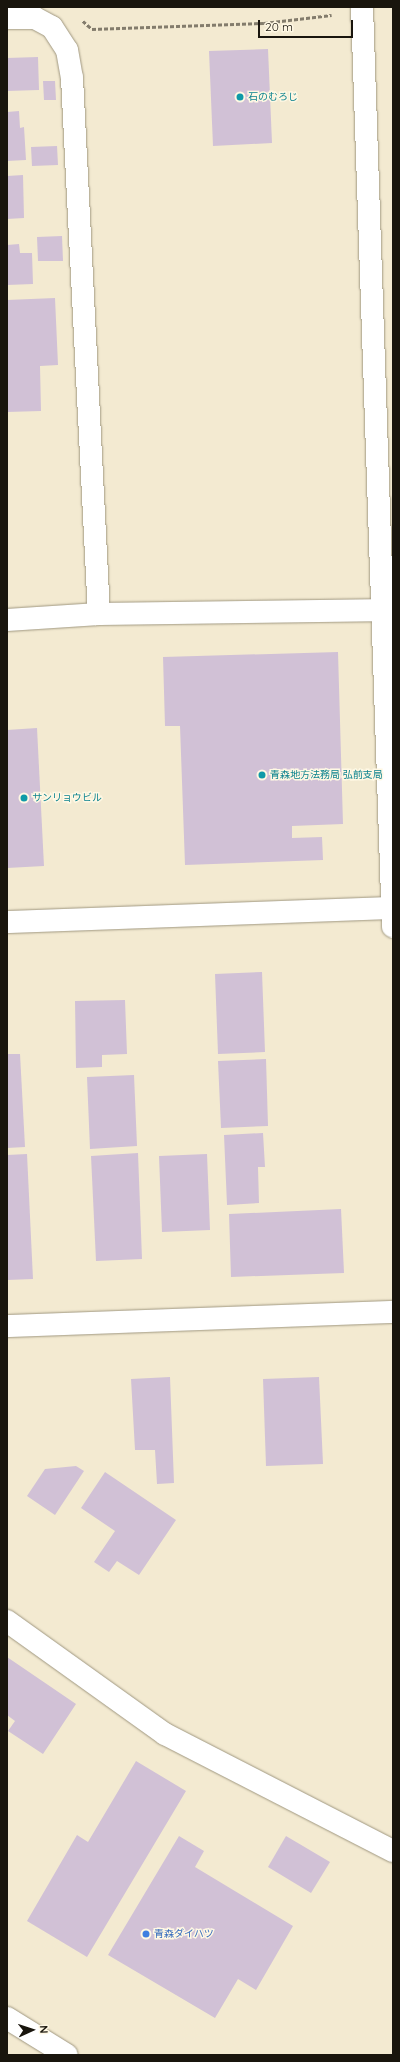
<!DOCTYPE html>
<html>
<head>
<meta charset="utf-8">
<style>
	body { margin:0 }
	#map { position:relative; width:400px; height:2062px; overflow:hidden; background:#f3ead1; font-family:Quicksand,"Noto Sans JP",sans-serif }
	div>[style] { position:absolute }
	[style*='--x'] { left:calc(var(--x)*1px); top:calc(var(--y)*1px); width:calc(var(--w)*1px); rotate:calc(var(--a)*1deg) }
	.building>* { inset:0; background:#d1c1d6 }
	.path>* { height:2.5px; margin-top:-1.25px; transform-origin:0; background:repeating-linear-gradient(90deg,#837c6c 0 4px,transparent 0 6px) }
	.roads { filter:drop-shadow(0 0 1px #a09881) drop-shadow(0 0 1px #a09881) }
	.minor>* { height:22px; margin:-11px; padding:0 11px; transform-origin:11px; border-radius:11px; background:#fff }
	.highway>* { height:22px; margin:-11px; padding:0 11px; transform-origin:11px; border-radius:11px; background:#fff }
	.dots>* { width:11px; height:11px; translate:-50% -50%; box-sizing:border-box; border:2px solid #fff8e4; border-radius:50% }
	span { translate:-50% -50%; white-space:nowrap; text-align:center; line-height:1.15; -webkit-text-stroke:3px #fff8e4; paint-order:stroke }
	.culture-label { font-size:10px; color:#0d838f }
	.left { translate:0 -50%; text-align:left }
	.shop-label { font-size:10px; color:#366cbe }
	.frame { position:absolute; inset:0; border:8px solid #19150d; pointer-events:none }
	.north { position:absolute; left:12px; top:2010px; width:40px; height:40px; -webkit-text-stroke:3px #fff8e4; paint-order:stroke; rotate:87deg; font-size:11px; font-weight:700; line-height:16px; text-align:center; color:#19150d }
	.north::after { content:''; display:block; margin:auto; width:14px; height:18px; background:#19150d; clip-path:polygon(50% 0,100% 100%,50% 72%,0 100%) }
	.scale { position:absolute; left:258px; top:20px; width:95px; height:18px; box-sizing:border-box; border:2px solid #19150d; border-top:0; padding-left:5px; font-size:12px; line-height:14px; white-space:nowrap; color:#19150d; -webkit-text-stroke:3px #fff8e4; paint-order:stroke }
</style>
</head>
<body>
<div id="map">
	<div class="building">
		<i style="clip-path:polygon(268px 49px,272px 143px,213px 146px,209px 51px)"></i>
		<i style="clip-path:polygon(38px 57px,39px 90px,7px 91px,7px 58px)"></i>
		<i style="clip-path:polygon(43px 81px,55px 81px,56px 100px,44px 100px)"></i>
		<i style="clip-path:polygon(19px 111px,20px 128px,24px 127px,26px 160px,7px 161px,7px 112px)"></i>
		<i style="clip-path:polygon(57px 146px,58px 165px,32px 166px,31px 147px)"></i>
		<i style="clip-path:polygon(23px 175px,24px 218px,7px 219px,7px 176px)"></i>
		<i style="clip-path:polygon(62px 236px,63px 261px,38px 261px,37px 237px)"></i>
		<i style="clip-path:polygon(19px 244px,20px 253px,32px 253px,33px 284px,7px 285px,7px 245px)"></i>
		<i style="clip-path:polygon(55px 298px,58px 365px,40px 366px,41px 411px,7px 412px,7px 300px)"></i>
		<i style="clip-path:polygon(338px 652px,343px 824px,292px 826px,292px 838px,322px 837px,323px 860px,185px 865px,180px 726px,165px 726px,163px 657px)"></i>
		<i style="clip-path:polygon(37px 728px,44px 866px,7px 868px,7px 730px)"></i>
		<i style="clip-path:polygon(262px 972px,265px 1052px,218px 1054px,215px 974px)"></i>
		<i style="clip-path:polygon(125px 1000px,127px 1054px,102px 1055px,102px 1067px,76px 1068px,75px 1001px)"></i>
		<i style="clip-path:polygon(7px 1054px,20px 1054px,25px 1147px,7px 1148px)"></i>
		<i style="clip-path:polygon(266px 1059px,268px 1126px,221px 1128px,218px 1061px)"></i>
		<i style="clip-path:polygon(134px 1075px,137px 1146px,90px 1149px,87px 1077px)"></i>
		<i style="clip-path:polygon(263px 1133px,265px 1167px,258px 1167px,259px 1203px,227px 1205px,224px 1135px)"></i>
		<i style="clip-path:polygon(138px 1153px,142px 1259px,96px 1261px,91px 1156px)"></i>
		<i style="clip-path:polygon(27px 1154px,33px 1279px,7px 1280px,7px 1155px)"></i>
		<i style="clip-path:polygon(207px 1154px,210px 1230px,162px 1232px,159px 1156px)"></i>
		<i style="clip-path:polygon(341px 1209px,344px 1273px,231px 1277px,229px 1214px)"></i>
		<i style="clip-path:polygon(170px 1377px,174px 1483px,157px 1484px,155px 1450px,135px 1450px,131px 1379px)"></i>
		<i style="clip-path:polygon(319px 1377px,323px 1464px,266px 1466px,263px 1379px)"></i>
		<i style="clip-path:polygon(76px 1466px,84px 1471px,55px 1515px,27px 1496px,45px 1469px)"></i>
		<i style="clip-path:polygon(105px 1472px,176px 1520px,139px 1575px,117px 1561px,109px 1572px,94px 1562px,115px 1531px,81px 1508px)"></i>
		<i style="clip-path:polygon(7px 1657px,76px 1704px,43px 1754px,8px 1731px,15px 1721px,7px 1715px)"></i>
		<i style="clip-path:polygon(136px 1761px,186px 1791px,87px 1957px,27px 1921px,77px 1835px,88px 1842px)"></i>
		<i style="clip-path:polygon(179px 1836px,204px 1851px,195px 1867px,293px 1926px,256px 1990px,238px 1979px,215px 2018px,108px 1955px)"></i>
		<i style="clip-path:polygon(286px 1836px,330px 1862px,311px 1893px,268px 1867px)"></i>
	</div>
	<div class="path">
		<i style="--x:83;--y:21;--w:12;--a:42"></i>
		<i style="--x:92;--y:29;--w:172;--a:-2"></i>
		<i style="--x:264;--y:23;--w:68;--a:-6.7"></i>
	</div>
	<div class="roads">
		<div class="minor">
			<i style="--x:362;--y:7;--w:920;--a:88.07"></i>
			<i style="--x:7;--y:18;--w:28;--a:0"></i>
			<i style="--x:35;--y:18;--w:19;--a:28"></i>
			<i style="--x:52;--y:27;--w:27;--a:57"></i>
			<i style="--x:67;--y:50;--w:28;--a:80"></i>
			<i style="--x:72;--y:78;--w:537;--a:87.12"></i>
			<i style="--x:7;--y:620;--w:92;--a:-3.7"></i>
			<i style="--x:99;--y:614;--w:294;--a:-0.8"></i>
			<i style="--x:7;--y:922;--w:386;--a:-2.1"></i>
			<i style="--x:7;--y:1326;--w:386;--a:-2.1"></i>
			<i style="--x:7;--y:1621;--w:194;--a:35.6"></i>
			<i style="--x:165;--y:1734;--w:256;--a:27.2"></i>
		</div>
		<div class="highway">
			<i style="--x:7;--y:2018;--w:70;--a:31.7"></i>
		</div>
	</div>
	<div class="dots">
		<i style="left:240px;top:97px;background:#0f9aa8"></i>
		<i style="left:262px;top:775px;background:#0f9aa8"></i>
		<i style="left:24px;top:798px;background:#0f9aa8"></i>
		<i style="left:146px;top:1934px;background:#3f7fe0"></i>
	</div>
	<div class="culture-label">
		<span class="left" style="left:248px;top:97px">石のむろじ</span>
		<span class="left" style="left:270px;top:775px">青森地方法務局 弘前支局</span>
		<span class="left" style="left:32px;top:798px">サンリョウビル</span>
	</div>
	<div class="shop-label">
		<span class="left" style="left:154px;top:1934px">青森ダイハツ</span>
	</div>
	<div class="frame"></div>
	<div class="north">N</div>
	<div class="scale">20 m</div>
</div>
</body>
</html>
